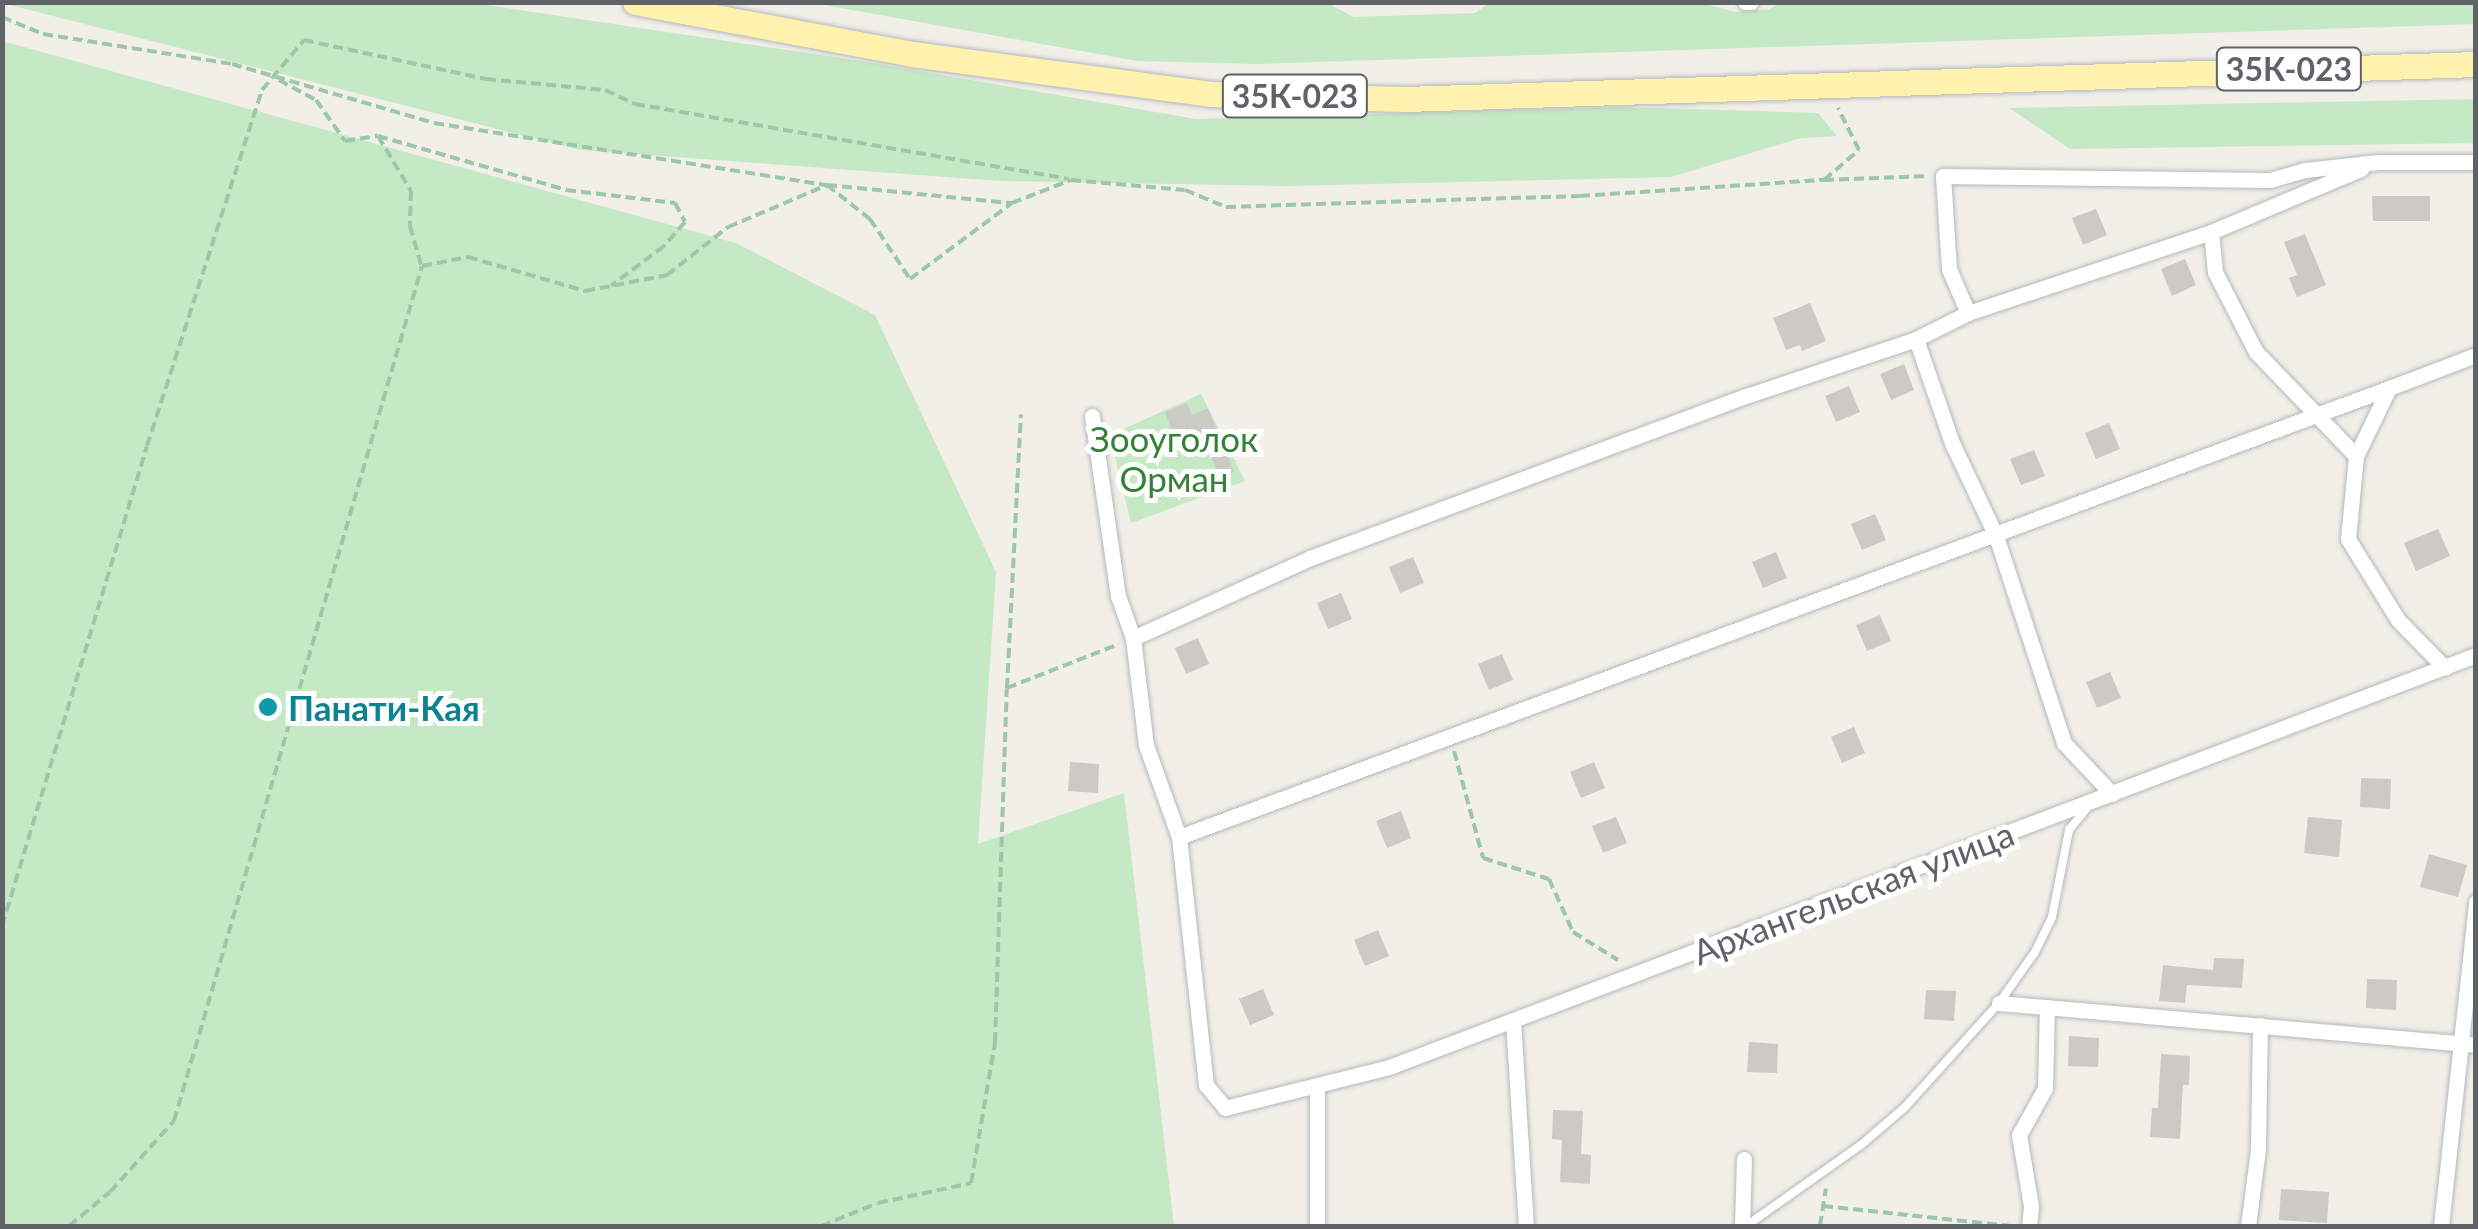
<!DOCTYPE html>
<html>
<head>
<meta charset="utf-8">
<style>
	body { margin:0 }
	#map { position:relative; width:2478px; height:1229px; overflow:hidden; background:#f1efe8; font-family:Lato,sans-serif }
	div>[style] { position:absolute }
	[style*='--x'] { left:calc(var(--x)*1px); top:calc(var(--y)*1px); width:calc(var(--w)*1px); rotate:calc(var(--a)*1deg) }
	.green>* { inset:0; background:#c5e8c5 }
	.building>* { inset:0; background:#cccac5 }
	.path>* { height:4px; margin-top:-2px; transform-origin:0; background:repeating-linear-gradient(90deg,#9cc7a9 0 10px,transparent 0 15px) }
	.roads { filter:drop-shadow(0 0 2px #b5b8bc) drop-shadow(0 0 2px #b5b8bc) }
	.service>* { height:8px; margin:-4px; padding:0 4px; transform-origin:4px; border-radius:4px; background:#fff }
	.minor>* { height:15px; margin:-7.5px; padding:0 7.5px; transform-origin:7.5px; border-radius:7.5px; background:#fff }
	.primary>* { height:25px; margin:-12.5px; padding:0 12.5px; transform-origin:12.5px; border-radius:12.5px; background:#fff2af }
	.dots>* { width:28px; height:28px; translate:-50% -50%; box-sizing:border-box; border:5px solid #fff; border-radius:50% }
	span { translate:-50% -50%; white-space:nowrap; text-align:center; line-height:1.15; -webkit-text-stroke:10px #fff; paint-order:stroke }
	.shield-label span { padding:2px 8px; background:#fff; border:2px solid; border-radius:8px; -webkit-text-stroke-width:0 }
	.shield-label { font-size:32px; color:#5f6368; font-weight:700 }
	.park-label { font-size:35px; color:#348238 }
	.culture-label { font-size:35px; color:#0d838f; font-weight:700 }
	.left { translate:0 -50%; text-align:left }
	.street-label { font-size:35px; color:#5f6368 }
	.frame { position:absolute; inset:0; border:5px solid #5f6368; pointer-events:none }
</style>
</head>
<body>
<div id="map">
	<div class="green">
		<i style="clip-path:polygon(1325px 2px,1354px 17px,1475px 13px,1491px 2px,1697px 2px,1736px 12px,1769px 9px,1783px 2px,2475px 2px,2476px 24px,1257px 64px,1137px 61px,813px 3px)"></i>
		<i style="clip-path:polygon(2px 3px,473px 3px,861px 61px,1196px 119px,1618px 107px,1818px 113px,1837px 136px,1801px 138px,1671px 177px,1285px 186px,1001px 181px,580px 150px)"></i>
		<i style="clip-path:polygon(2px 41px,736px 243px,875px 315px,996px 572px,978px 844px,1124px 793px,1174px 1226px,3px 1226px)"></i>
		<i style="clip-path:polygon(2475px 99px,2475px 143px,2070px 149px,2009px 108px)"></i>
		<i style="clip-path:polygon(1201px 394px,1245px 481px,1131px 523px,1110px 435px)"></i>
	</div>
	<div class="building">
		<i style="clip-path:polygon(2372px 196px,2430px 196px,2430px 221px,2373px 221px)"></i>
		<i style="clip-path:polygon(2096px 209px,2107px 235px,2083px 245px,2072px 218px)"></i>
		<i style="clip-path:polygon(2305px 234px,2326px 285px,2297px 297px,2289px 278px,2297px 275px,2284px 242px)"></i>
		<i style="clip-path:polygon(2185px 259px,2196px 285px,2172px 296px,2161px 269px)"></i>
		<i style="clip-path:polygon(1810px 303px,1826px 341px,1802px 351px,1800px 345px,1786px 350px,1773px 318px)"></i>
		<i style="clip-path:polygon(1904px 364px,1914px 390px,1891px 400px,1880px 374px)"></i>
		<i style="clip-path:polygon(1849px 386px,1860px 412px,1836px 422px,1825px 396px)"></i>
		<i style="clip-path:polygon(1187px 403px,1192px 415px,1208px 408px,1234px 472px,1220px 478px,1201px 432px,1176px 441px,1165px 412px)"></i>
		<i style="clip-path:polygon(2109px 423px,2120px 449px,2096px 459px,2085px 433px)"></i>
		<i style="clip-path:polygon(2034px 450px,2045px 476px,2021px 485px,2010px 459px)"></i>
		<i style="clip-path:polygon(1875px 514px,1886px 540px,1862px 550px,1851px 524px)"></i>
		<i style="clip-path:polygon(2438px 529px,2450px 556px,2416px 571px,2404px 543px)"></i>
		<i style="clip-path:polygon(1776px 552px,1787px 578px,1763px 588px,1752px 562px)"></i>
		<i style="clip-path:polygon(1413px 557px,1424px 583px,1400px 593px,1389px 567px)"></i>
		<i style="clip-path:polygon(1341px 593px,1352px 619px,1328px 629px,1317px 603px)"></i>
		<i style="clip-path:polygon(1880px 615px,1891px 641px,1867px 651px,1856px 625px)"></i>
		<i style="clip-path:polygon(1198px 638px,1209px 664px,1186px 674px,1175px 648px)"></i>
		<i style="clip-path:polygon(1502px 654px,1513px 680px,1489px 690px,1478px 664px)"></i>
		<i style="clip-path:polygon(2110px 672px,2121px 698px,2097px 708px,2086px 682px)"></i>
		<i style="clip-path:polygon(1854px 727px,1865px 753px,1842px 763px,1831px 737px)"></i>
		<i style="clip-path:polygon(1070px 762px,1099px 764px,1098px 793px,1068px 791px)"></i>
		<i style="clip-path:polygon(1594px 762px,1605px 788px,1581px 798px,1570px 772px)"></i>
		<i style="clip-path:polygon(2361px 778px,2391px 779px,2390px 809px,2360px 807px)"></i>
		<i style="clip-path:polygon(1401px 811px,1411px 838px,1387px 848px,1376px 821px)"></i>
		<i style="clip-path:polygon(1616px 817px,1627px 843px,1603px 853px,1592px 826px)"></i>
		<i style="clip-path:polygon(2308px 817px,2342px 820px,2339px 857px,2304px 853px)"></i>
		<i style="clip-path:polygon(2429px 854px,2467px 865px,2458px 897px,2420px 887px)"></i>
		<i style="clip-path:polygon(1378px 930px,1389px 956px,1365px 966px,1354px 940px)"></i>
		<i style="clip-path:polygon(2214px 958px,2244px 959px,2242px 988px,2187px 985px,2185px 1003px,2159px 1001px,2163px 965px,2213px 970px)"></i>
		<i style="clip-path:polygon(2367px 979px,2397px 980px,2396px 1010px,2366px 1008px)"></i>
		<i style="clip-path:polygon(1263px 989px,1274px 1015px,1250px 1025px,1239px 999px)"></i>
		<i style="clip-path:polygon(1926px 990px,1956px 991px,1954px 1021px,1924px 1019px)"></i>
		<i style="clip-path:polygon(2069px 1036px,2099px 1038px,2098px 1067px,2068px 1066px)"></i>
		<i style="clip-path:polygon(1749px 1042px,1778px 1044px,1777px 1073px,1747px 1072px)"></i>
		<i style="clip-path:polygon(2161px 1054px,2190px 1056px,2189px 1085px,2183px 1085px,2180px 1139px,2150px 1137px,2152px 1108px,2158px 1108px)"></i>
		<i style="clip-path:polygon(1553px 1110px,1583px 1111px,1581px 1154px,1591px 1155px,1590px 1184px,1560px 1182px,1562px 1140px,1552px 1139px)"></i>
		<i style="clip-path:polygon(2281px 1189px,2329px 1192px,2327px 1223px,2279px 1220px)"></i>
	</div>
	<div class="path">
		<i style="--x:2;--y:17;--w:44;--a:22.5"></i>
		<i style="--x:43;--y:34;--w:191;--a:9"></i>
		<i style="--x:232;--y:64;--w:210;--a:16.3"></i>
		<i style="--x:434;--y:123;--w:398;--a:9"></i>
		<i style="--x:827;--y:185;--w:186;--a:5.6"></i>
		<i style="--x:279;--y:80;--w:42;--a:28.4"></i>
		<i style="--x:316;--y:100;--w:50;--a:54.7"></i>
		<i style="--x:345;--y:141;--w:33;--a:-9"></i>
		<i style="--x:378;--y:136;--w:64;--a:59"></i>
		<i style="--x:411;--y:191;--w:35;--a:92"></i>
		<i style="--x:410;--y:226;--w:41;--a:74.2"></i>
		<i style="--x:378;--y:136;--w:196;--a:16"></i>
		<i style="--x:566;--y:190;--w:110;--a:6.8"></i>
		<i style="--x:675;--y:203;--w:21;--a:62"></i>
		<i style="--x:685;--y:222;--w:32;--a:131"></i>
		<i style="--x:664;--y:246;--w:66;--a:143"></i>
		<i style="--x:1824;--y:180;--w:105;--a:-2.2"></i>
		<i style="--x:1007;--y:688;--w:274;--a:-87.1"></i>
		<i style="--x:1454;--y:751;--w:111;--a:74.8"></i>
		<i style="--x:1483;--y:858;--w:69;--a:17.7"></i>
		<i style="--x:1549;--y:879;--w:58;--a:65.6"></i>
		<i style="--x:1573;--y:932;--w:53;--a:31.9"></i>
		<i style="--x:2;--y:926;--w:501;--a:-73.19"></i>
		<i style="--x:147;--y:446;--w:374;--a:-72.1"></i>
		<i style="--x:262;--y:90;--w:65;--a:-50"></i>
		<i style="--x:304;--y:40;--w:186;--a:12.1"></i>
		<i style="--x:486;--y:79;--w:120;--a:5.3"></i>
		<i style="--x:605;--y:90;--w:33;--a:25"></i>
		<i style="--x:635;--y:104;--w:440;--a:9.8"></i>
		<i style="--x:1823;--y:1206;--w:189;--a:6.1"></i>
		<i style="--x:69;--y:1226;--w:53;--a:-39.7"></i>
		<i style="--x:110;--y:1192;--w:96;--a:-48"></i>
		<i style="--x:174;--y:1121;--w:890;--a:-73.82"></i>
		<i style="--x:422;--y:266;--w:47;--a:-11.1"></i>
		<i style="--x:468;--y:257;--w:122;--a:16.2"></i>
		<i style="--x:585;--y:291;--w:84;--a:-11"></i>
		<i style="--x:667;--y:275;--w:78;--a:-38.2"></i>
		<i style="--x:728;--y:227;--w:108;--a:-23"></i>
		<i style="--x:827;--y:185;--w:55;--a:38.3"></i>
		<i style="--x:870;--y:219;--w:72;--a:56.3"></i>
		<i style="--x:910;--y:279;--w:127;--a:-36.7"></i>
		<i style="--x:1012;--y:203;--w:63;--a:-21.3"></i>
		<i style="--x:1071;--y:180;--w:114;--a:5"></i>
		<i style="--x:1185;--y:190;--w:44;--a:22.5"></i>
		<i style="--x:1226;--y:207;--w:354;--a:-1.8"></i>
		<i style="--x:1580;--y:196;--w:245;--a:-3.8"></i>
		<i style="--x:1824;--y:180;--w:46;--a:-40.6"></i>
		<i style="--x:1859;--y:150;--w:47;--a:-116.6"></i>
		<i style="--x:821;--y:1226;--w:61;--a:-22"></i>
		<i style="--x:878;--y:1203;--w:95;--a:-12.1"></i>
		<i style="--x:971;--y:1183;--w:143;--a:-80.3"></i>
		<i style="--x:995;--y:1042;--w:354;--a:-88.1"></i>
		<i style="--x:1007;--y:688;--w:120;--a:-21.4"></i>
		<i style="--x:1820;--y:1226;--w:38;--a:-81"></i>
	</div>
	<div class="roads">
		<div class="service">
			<i style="--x:1746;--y:1226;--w:141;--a:-35.2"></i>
			<i style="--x:1861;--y:1145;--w:58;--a:-40.8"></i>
			<i style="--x:1905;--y:1107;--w:140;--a:-47.9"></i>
			<i style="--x:1999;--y:1003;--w:62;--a:-54.8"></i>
			<i style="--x:2035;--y:952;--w:39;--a:-64"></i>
			<i style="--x:2052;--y:917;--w:89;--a:-78.9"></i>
			<i style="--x:2069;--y:830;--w:32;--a:-51"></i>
		</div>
		<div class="minor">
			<i style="--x:1745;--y:2;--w:6;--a:0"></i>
			<i style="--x:2211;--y:232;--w:40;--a:84.3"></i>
			<i style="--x:2215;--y:272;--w:90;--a:62.9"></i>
			<i style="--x:2256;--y:352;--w:144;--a:46.1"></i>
			<i style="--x:2356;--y:456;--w:83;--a:95.5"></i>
			<i style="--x:2348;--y:539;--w:95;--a:58.3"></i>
			<i style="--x:2398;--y:620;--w:67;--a:45.6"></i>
			<i style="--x:1968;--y:313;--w:256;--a:-18.4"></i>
			<i style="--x:2211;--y:232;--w:163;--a:-22.8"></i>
			<i style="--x:1916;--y:339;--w:110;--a:70.9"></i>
			<i style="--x:1952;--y:443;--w:103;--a:64.7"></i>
			<i style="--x:1996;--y:536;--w:218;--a:71.8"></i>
			<i style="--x:2064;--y:743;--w:70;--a:46.7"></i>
			<i style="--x:1092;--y:416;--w:182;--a:81.8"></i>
			<i style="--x:1118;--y:596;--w:45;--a:70.3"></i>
			<i style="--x:1133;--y:638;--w:108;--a:83.1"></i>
			<i style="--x:1146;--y:745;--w:98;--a:70.3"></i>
			<i style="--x:1179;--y:837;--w:249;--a:83.8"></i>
			<i style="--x:1206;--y:1085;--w:30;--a:50"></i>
			<i style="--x:1225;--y:1108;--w:169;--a:-14"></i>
			<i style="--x:1389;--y:1067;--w:1162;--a:-20.76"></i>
			<i style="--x:2356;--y:456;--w:76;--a:-64.1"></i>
			<i style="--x:2389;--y:388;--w:93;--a:-20.8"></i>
			<i style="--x:1133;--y:638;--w:194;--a:-24.3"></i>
			<i style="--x:1310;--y:558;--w:468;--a:-20.4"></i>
			<i style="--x:1749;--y:395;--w:176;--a:-18.5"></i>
			<i style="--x:1916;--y:339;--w:58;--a:-26.6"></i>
			<i style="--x:1968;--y:313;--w:48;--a:-113.4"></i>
			<i style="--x:1949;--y:269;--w:93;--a:-93.7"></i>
			<i style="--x:1943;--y:176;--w:327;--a:0.7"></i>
			<i style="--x:2270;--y:180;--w:36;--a:-16"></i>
			<i style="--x:2305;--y:170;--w:74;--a:-6.2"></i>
			<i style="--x:2379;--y:162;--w:97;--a:0"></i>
			<i style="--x:1179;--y:837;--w:1291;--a:-20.36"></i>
			<i style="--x:1999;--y:1003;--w:479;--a:5"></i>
			<i style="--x:1513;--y:1021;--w:205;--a:86.4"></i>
			<i style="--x:1317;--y:1087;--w:139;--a:90"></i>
			<i style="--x:1742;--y:1226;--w:67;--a:-88.3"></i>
			<i style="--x:2029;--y:1226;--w:20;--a:-84"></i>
			<i style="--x:2031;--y:1206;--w:72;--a:-99.6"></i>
			<i style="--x:2019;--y:1135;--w:54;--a:-61"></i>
			<i style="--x:2045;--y:1088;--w:81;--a:-88.6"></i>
			<i style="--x:2248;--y:1226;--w:78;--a:-82.6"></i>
			<i style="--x:2258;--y:1149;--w:124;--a:-89.1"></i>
			<i style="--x:2441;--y:1226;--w:326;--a:-83.8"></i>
		</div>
		<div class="primary">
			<i style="--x:635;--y:2;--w:282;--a:10.6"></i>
			<i style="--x:912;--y:54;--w:301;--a:7.6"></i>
			<i style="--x:1210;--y:94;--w:195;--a:1.5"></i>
			<i style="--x:1405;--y:99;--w:1072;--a:-1.87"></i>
		</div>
	</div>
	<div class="dots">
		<i style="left:268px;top:707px;background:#0f9aa8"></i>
	</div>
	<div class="shield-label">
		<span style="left:2289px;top:69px">35К-023</span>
		<span style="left:1295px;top:96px">35К-023</span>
	</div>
	<div class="park-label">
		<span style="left:1174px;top:458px">Зооуголок<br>Орман</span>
	</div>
	<div class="culture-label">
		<span class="left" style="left:288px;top:707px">Панати-Кая</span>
	</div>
	<div class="street-label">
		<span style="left:1853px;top:892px;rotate:-21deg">Архангельская улица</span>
	</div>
	<div class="frame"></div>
</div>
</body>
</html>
